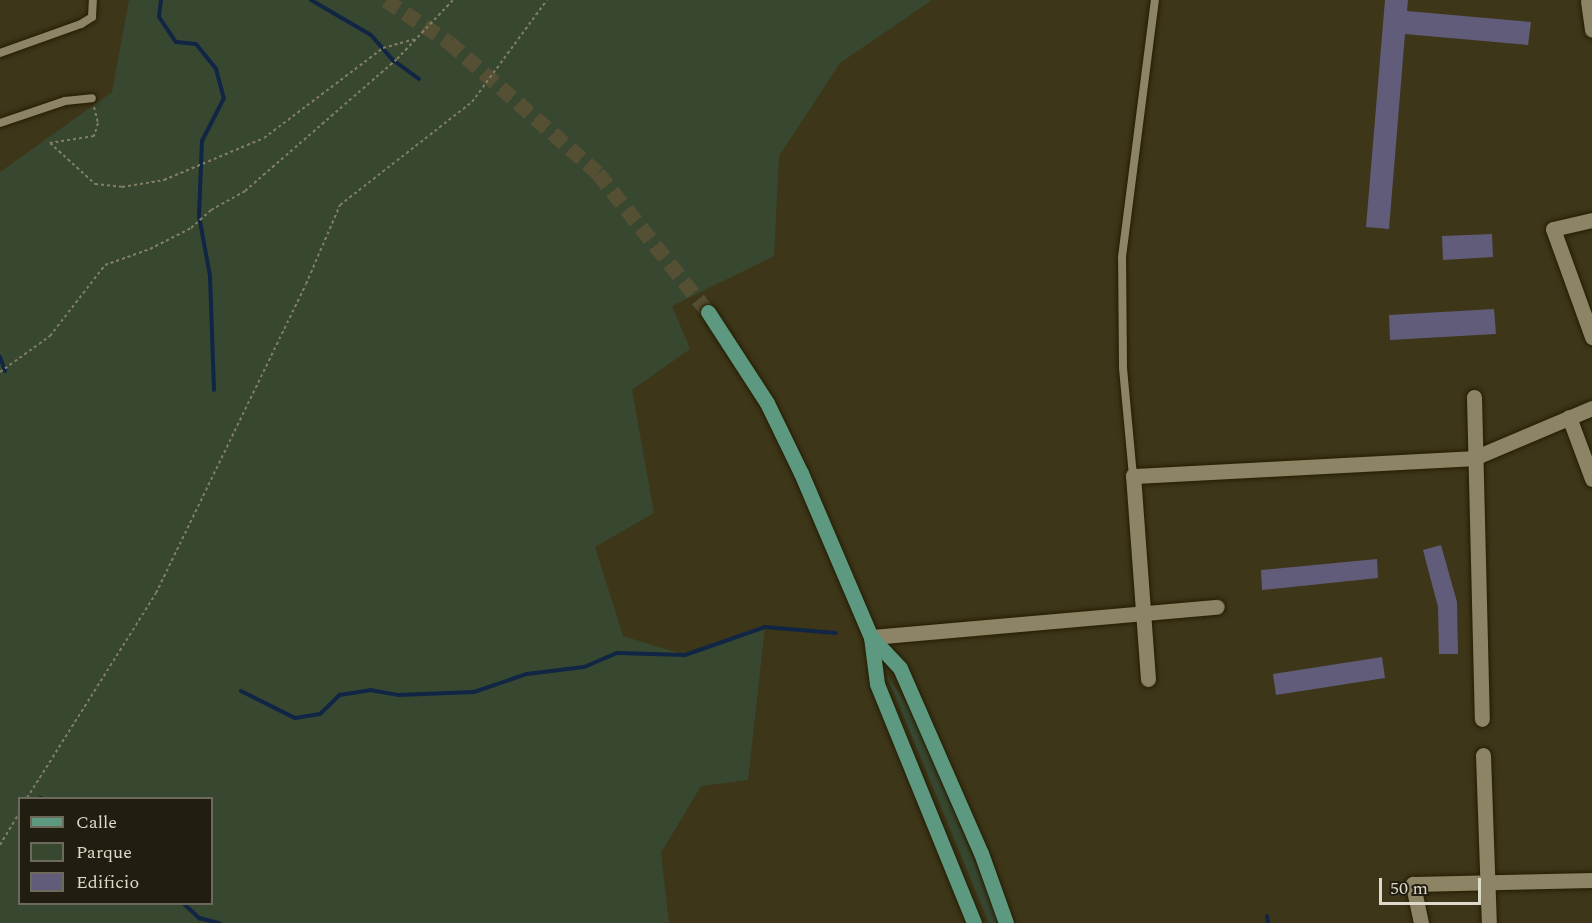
<!DOCTYPE html>
<html>
<head>
<meta charset="utf-8">
<style>
	body { margin:0 }
	#map { position:relative; width:1592px; height:923px; overflow:hidden; background:#3d3619; font-family:Spectral,serif }
	div>[style] { position:absolute }
	[style*='--x'] { left:calc(var(--x)*1px); top:calc(var(--y)*1px); width:calc(var(--w)*1px); rotate:calc(var(--a)*1deg) }
	.green>* { inset:0; background:#384830 }
	.stream>* { height:4px; margin:-2px; padding:0 2px; transform-origin:2px; border-radius:2px; background:#112545 }
	.building>* { inset:0; background:#605c79 }
	.primary-tunnel>* { height:15px; margin-top:-7.5px; transform-origin:0; background:repeating-linear-gradient(90deg,#554f33 0 15px,transparent 0 23px) }
	.path>* { height:2px; margin-top:-1px; transform-origin:0; background:repeating-linear-gradient(90deg,#837d65 0 3px,transparent 0 6px) }
	.roads { filter:drop-shadow(0 0 2px #241d01) drop-shadow(0 0 2px #241d01) }
	.service>* { height:8px; margin:-4px; padding:0 4px; transform-origin:4px; border-radius:4px; background:#8c8464 }
	.minor>* { height:15px; margin:-7.5px; padding:0 7.5px; transform-origin:7.5px; border-radius:7.5px; background:#8c8464 }
	.primary>* { height:15px; margin:-7.5px; padding:0 7.5px; transform-origin:7.5px; border-radius:7.5px; background:#5d9880 }
	span { translate:-50% -50%; white-space:nowrap; text-align:center; line-height:1.15; -webkit-text-stroke:4.5px #211e11; paint-order:stroke }
	.legend { position:absolute; left:18px; top:797px; width:195px; height:108px; box-sizing:border-box; background:#211e11; border:2px solid #6d695b; margin:0; padding:8px 10px; list-style:none; font-size:18px; color:#dedac9 }
	.legend li { display:flex; align-items:center; gap:12px; height:30px }
	.legend b { width:30px; border:2px solid #6d695b }
	.scale { position:absolute; left:1379px; top:878px; width:102px; height:27px; box-sizing:border-box; border:3px solid #dedac9; border-top:0; padding-left:8px; font-size:18px; line-height:21px; white-space:nowrap; color:#dedac9; -webkit-text-stroke:4px #211e11; paint-order:stroke }
</style>
</head>
<body>
<div id="map">
	<div class="green">
		<i style="clip-path:polygon(evenodd,129px 0,932px 0,840px 63px,779px 156px,774px 256px,672px 306px,690px 349px,632px 390px,654px 513px,595px 547px,623px 636px,685px 655px,765px 627px,748px 780px,701px 786px,661px 853px,669px 923px,0 923px,0 172px,112px 92px,129px 0,20px 798px,212px 798px,212px 904px,20px 904px,20px 798px)"></i>
		<i style="clip-path:polygon(886px 674px,914px 715px,1000px 923px,989px 923px)"></i>
	</div>
	<div class="stream">
		<i style="--x:161;--y:0;--w:17;--a:97"></i>
		<i style="--x:159;--y:17;--w:30;--a:56"></i>
		<i style="--x:176;--y:42;--w:20;--a:6"></i>
		<i style="--x:196;--y:44;--w:32;--a:51"></i>
		<i style="--x:216;--y:69;--w:30;--a:75"></i>
		<i style="--x:224;--y:98;--w:48;--a:117.1"></i>
		<i style="--x:202;--y:141;--w:75;--a:92.3"></i>
		<i style="--x:199;--y:216;--w:61;--a:79.6"></i>
		<i style="--x:210;--y:276;--w:114;--a:88"></i>
		<i style="--x:311;--y:0;--w:69;--a:30.3"></i>
		<i style="--x:371;--y:35;--w:33;--a:49"></i>
		<i style="--x:393;--y:60;--w:32;--a:36"></i>
		<i style="--x:0;--y:357;--w:15;--a:70"></i>
		<i style="--x:241;--y:691;--w:60;--a:26.6"></i>
		<i style="--x:295;--y:718;--w:25;--a:-9"></i>
		<i style="--x:320;--y:714;--w:28;--a:-44"></i>
		<i style="--x:340;--y:695;--w:30;--a:-9"></i>
		<i style="--x:370;--y:690;--w:28;--a:10"></i>
		<i style="--x:398;--y:695;--w:76;--a:-2.3"></i>
		<i style="--x:474;--y:692;--w:56;--a:-18.8"></i>
		<i style="--x:527;--y:674;--w:57;--a:-7"></i>
		<i style="--x:584;--y:667;--w:36;--a:-23"></i>
		<i style="--x:617;--y:653;--w:68;--a:1.7"></i>
		<i style="--x:685;--y:655;--w:85;--a:-19.3"></i>
		<i style="--x:765;--y:627;--w:71;--a:4.8"></i>
		<i style="--x:40;--y:798;--w:1;--a:0"></i>
		<i style="--x:184;--y:904;--w:21;--a:43"></i>
		<i style="--x:199;--y:918;--w:21;--a:14"></i>
		<i style="--x:1267;--y:916;--w:7;--a:82"></i>
	</div>
	<div class="building">
		<i style="clip-path:polygon(1385px 0,1408px 0,1407px 11px,1531px 22px,1528px 45px,1405px 34px,1389px 229px,1366px 227px)"></i>
		<i style="clip-path:polygon(1492px 234px,1493px 257px,1443px 260px,1442px 236px)"></i>
		<i style="clip-path:polygon(1494px 309px,1496px 334px,1390px 340px,1389px 315px)"></i>
		<i style="clip-path:polygon(1441px 545px,1457px 602px,1458px 654px,1439px 654px,1438px 607px,1423px 550px)"></i>
		<i style="clip-path:polygon(1377px 559px,1378px 578px,1262px 590px,1261px 570px)"></i>
		<i style="clip-path:polygon(1382px 657px,1385px 678px,1276px 695px,1273px 674px)"></i>
	</div>
	<div class="primary-tunnel">
		<i style="--x:386;--y:0;--w:76;--a:33.7"></i>
		<i style="--x:449;--y:42;--w:198;--a:41.3"></i>
		<i style="--x:598;--y:173;--w:177;--a:51.6"></i>
	</div>
	<div class="path">
		<i style="--x:94;--y:107;--w:16;--a:76"></i>
		<i style="--x:98;--y:123;--w:14;--a:107"></i>
		<i style="--x:94;--y:136;--w:45;--a:171"></i>
		<i style="--x:50;--y:143;--w:61;--a:42.3"></i>
		<i style="--x:95;--y:184;--w:27;--a:6"></i>
		<i style="--x:122;--y:187;--w:43;--a:-9.5"></i>
		<i style="--x:164;--y:180;--w:108;--a:-22.8"></i>
		<i style="--x:264;--y:138;--w:149;--a:-37.1"></i>
		<i style="--x:383;--y:48;--w:32;--a:-16"></i>
		<i style="--x:0;--y:372;--w:62;--a:-35.8"></i>
		<i style="--x:50;--y:336;--w:90;--a:-52.2"></i>
		<i style="--x:105;--y:265;--w:48;--a:-19.6"></i>
		<i style="--x:150;--y:249;--w:46;--a:-27.1"></i>
		<i style="--x:191;--y:228;--w:27;--a:-42"></i>
		<i style="--x:211;--y:210;--w:39;--a:-29"></i>
		<i style="--x:245;--y:191;--w:201;--a:-41"></i>
		<i style="--x:397;--y:59;--w:81;--a:-46.5"></i>
		<i style="--x:27;--y:798;--w:242;--a:-57.8"></i>
		<i style="--x:156;--y:593;--w:343;--a:-64.1"></i>
		<i style="--x:306;--y:284;--w:86;--a:-66.7"></i>
		<i style="--x:340;--y:205;--w:167;--a:-38"></i>
		<i style="--x:472;--y:102;--w:127;--a:-53.7"></i>
		<i style="--x:0;--y:845;--w:39;--a:-59"></i>
	</div>
	<div class="roads">
		<div class="service">
			<i style="--x:0;--y:53;--w:86;--a:-19.7"></i>
			<i style="--x:81;--y:24;--w:13;--a:-32"></i>
			<i style="--x:92;--y:17;--w:17;--a:-87"></i>
			<i style="--x:0;--y:123;--w:69;--a:-18.7"></i>
			<i style="--x:65;--y:101;--w:27;--a:-6"></i>
			<i style="--x:1133;--y:476;--w:108;--a:-95.3"></i>
			<i style="--x:1123;--y:368;--w:111;--a:-90.5"></i>
			<i style="--x:1122;--y:257;--w:259;--a:-82.7"></i>
		</div>
		<div class="minor">
			<i style="--x:1588;--y:1;--w:29;--a:82"></i>
			<i style="--x:1592;--y:220;--w:40;--a:167"></i>
			<i style="--x:1553;--y:229;--w:115;--a:70.1"></i>
			<i style="--x:1474;--y:397;--w:322;--a:88.6"></i>
			<i style="--x:1569;--y:417;--w:66;--a:69.6"></i>
			<i style="--x:871;--y:637;--w:347;--a:-5"></i>
			<i style="--x:1148;--y:679;--w:204;--a:-94.2"></i>
			<i style="--x:1133;--y:476;--w:341;--a:-3"></i>
			<i style="--x:1474;--y:458;--w:128;--a:-23"></i>
			<i style="--x:1483;--y:755;--w:168;--a:88"></i>
			<i style="--x:1421;--y:923;--w:40;--a:-102"></i>
			<i style="--x:1413;--y:884;--w:179;--a:-1.3"></i>
		</div>
		<div class="primary">
			<i style="--x:708;--y:312;--w:108;--a:57"></i>
			<i style="--x:767;--y:403;--w:78;--a:64.1"></i>
			<i style="--x:801;--y:473;--w:178;--a:66.9"></i>
			<i style="--x:871;--y:637;--w:47;--a:82.7"></i>
			<i style="--x:877;--y:684;--w:258;--a:67.9"></i>
			<i style="--x:871;--y:637;--w:42;--a:46.9"></i>
			<i style="--x:900;--y:668;--w:202;--a:66.4"></i>
			<i style="--x:981;--y:853;--w:74;--a:70.3"></i>
		</div>
	</div>
	<ul class="legend">
	<li><b style="height:8px;background:#5d9880"></b>Calle</li>
	<li><b style="height:16px;background:#384830"></b>Parque</li>
	<li><b style="height:16px;background:#605c79"></b>Edificio</li>
	</ul>
	<div class="scale">50 m</div>
</div>
</body>
</html>
